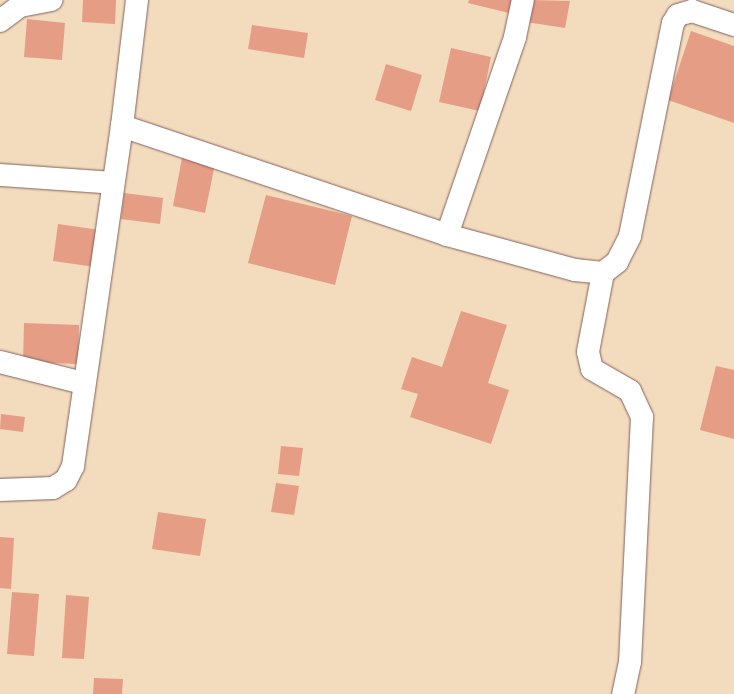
<!DOCTYPE html>
<html>
<head>
<meta charset="utf-8">
<style>
	body { margin:0 }
	#map { position:relative; width:734px; height:694px; overflow:hidden; background:#f3dcbd; font-family:"Shantell Sans",sans-serif }
	div>[style] { position:absolute }
	[style*='--x'] { left:calc(var(--x)*1px); top:calc(var(--y)*1px); width:calc(var(--w)*1px); rotate:calc(var(--a)*1deg) }
	.building>* { inset:0; background:#e59d85 }
	.roads { filter:drop-shadow(0 0 1px #85615e) drop-shadow(0 0 1px #85615e) }
	.street>* { height:22px; margin:-11px; padding:0 11px; transform-origin:11px; border-radius:11px; background:#fff }
	span { translate:-50% -50%; white-space:nowrap; text-align:center; line-height:1.15; -webkit-text-stroke:3px #fff; paint-order:stroke }
</style>
</head>
<body>
<div id="map">
	<div class="building">
		<i style="clip-path:polygon(83px 0,116px 0,115px 24px,82px 22px)"></i>
		<i style="clip-path:polygon(469px 0,517px 0,513px 14px,468px 3px)"></i>
		<i style="clip-path:polygon(529px 0,570px 1px,565px 28px,526px 22px)"></i>
		<i style="clip-path:polygon(27px 19px,65px 23px,62px 60px,24px 57px)"></i>
		<i style="clip-path:polygon(252px 25px,308px 33px,304px 58px,248px 49px)"></i>
		<i style="clip-path:polygon(691px 31px,734px 46px,734px 123px,668px 100px)"></i>
		<i style="clip-path:polygon(451px 48px,491px 57px,480px 111px,439px 102px)"></i>
		<i style="clip-path:polygon(386px 64px,422px 75px,411px 111px,375px 100px)"></i>
		<i style="clip-path:polygon(182px 158px,215px 164px,205px 213px,173px 206px)"></i>
		<i style="clip-path:polygon(124px 193px,163px 198px,160px 224px,121px 219px)"></i>
		<i style="clip-path:polygon(266px 195px,352px 216px,335px 285px,248px 263px)"></i>
		<i style="clip-path:polygon(58px 224px,100px 230px,95px 267px,53px 261px)"></i>
		<i style="clip-path:polygon(461px 311px,507px 325px,488px 383px,509px 390px,491px 444px,410px 417px,418px 394px,401px 389px,412px 357px,442px 367px)"></i>
		<i style="clip-path:polygon(24px 323px,79px 325px,78px 364px,23px 362px)"></i>
		<i style="clip-path:polygon(716px 366px,734px 370px,734px 439px,700px 430px)"></i>
		<i style="clip-path:polygon(1px 414px,25px 417px,23px 432px,0 429px)"></i>
		<i style="clip-path:polygon(281px 446px,303px 448px,299px 476px,278px 474px)"></i>
		<i style="clip-path:polygon(276px 483px,299px 486px,294px 515px,271px 512px)"></i>
		<i style="clip-path:polygon(158px 512px,206px 519px,200px 556px,152px 549px)"></i>
		<i style="clip-path:polygon(0 537px,14px 538px,11px 589px,0 588px)"></i>
		<i style="clip-path:polygon(12px 592px,39px 594px,34px 656px,7px 654px)"></i>
		<i style="clip-path:polygon(66px 595px,89px 597px,84px 659px,62px 658px)"></i>
		<i style="clip-path:polygon(94px 678px,123px 679px,122px 694px,93px 694px)"></i>
	</div>
	<div class="roads">
		<div class="street">
			<i style="--x:0;--y:21;--w:25;--a:-37"></i>
			<i style="--x:20;--y:6;--w:32;--a:-11"></i>
			<i style="--x:122;--y:126;--w:127;--a:-83.2"></i>
			<i style="--x:0;--y:175;--w:113;--a:4"></i>
			<i style="--x:447;--y:235;--w:133;--a:15.3"></i>
			<i style="--x:575;--y:270;--w:28;--a:6"></i>
			<i style="--x:603;--y:273;--w:18;--a:-38"></i>
			<i style="--x:617;--y:262;--w:29;--a:-63"></i>
			<i style="--x:630;--y:236;--w:217;--a:-78.6"></i>
			<i style="--x:673;--y:23;--w:9;--a:-58"></i>
			<i style="--x:678;--y:15;--w:15;--a:-16"></i>
			<i style="--x:692;--y:11;--w:44;--a:18.4"></i>
			<i style="--x:603;--y:273;--w:80;--a:100.8"></i>
			<i style="--x:588;--y:352;--w:17;--a:77"></i>
			<i style="--x:592;--y:369;--w:44;--a:30.1"></i>
			<i style="--x:630;--y:391;--w:29;--a:65"></i>
			<i style="--x:642;--y:417;--w:245;--a:92.8"></i>
			<i style="--x:630;--y:662;--w:33;--a:102"></i>
			<i style="--x:0;--y:362;--w:86;--a:14.2"></i>
			<i style="--x:0;--y:490;--w:53;--a:-2.2"></i>
			<i style="--x:53;--y:488;--w:15;--a:-32"></i>
			<i style="--x:66;--y:480;--w:16;--a:-63"></i>
			<i style="--x:73;--y:466;--w:344;--a:-81.8"></i>
			<i style="--x:122;--y:126;--w:343;--a:18.5"></i>
			<i style="--x:447;--y:235;--w:209;--a:-71"></i>
			<i style="--x:515;--y:37;--w:38;--a:-78"></i>
		</div>
	</div>
</div>
</body>
</html>
